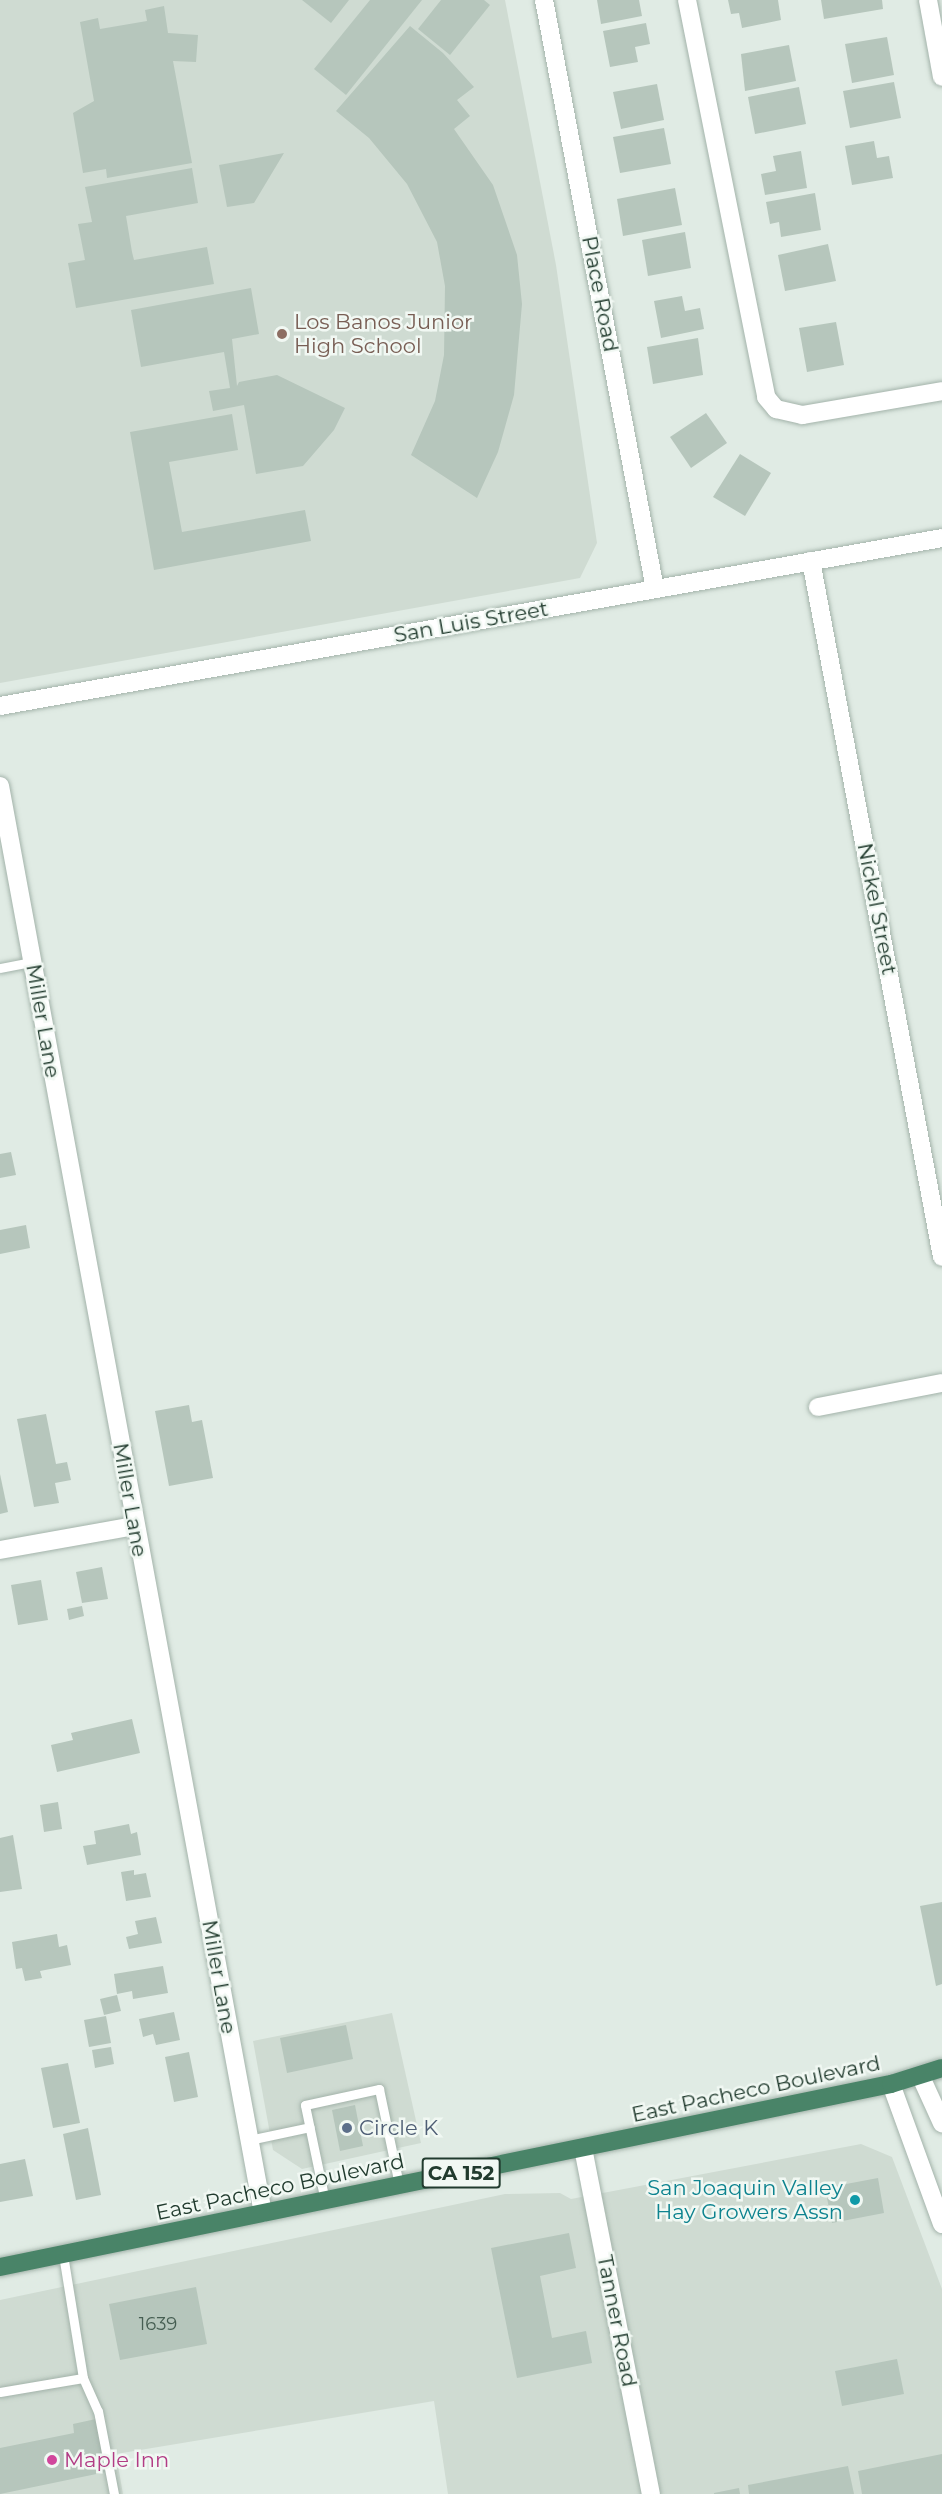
<!DOCTYPE html>
<html>
<head>
<meta charset="utf-8">
<style>
	body { margin:0 }
	#map { position:relative; width:942px; height:2494px; overflow:hidden; background:#e0ebe4; font-family:Montserrat,sans-serif }
	div>[style] { position:absolute }
	[style*='--x'] { left:calc(var(--x)*1px); top:calc(var(--y)*1px); width:calc(var(--w)*1px); rotate:calc(var(--a)*1deg) }
	.built>* { inset:0; background:#cfdbd2 }
	.building>* { inset:0; background:#b6c6bc }
	.roads { filter:drop-shadow(0 0 2px #a3b3aa) drop-shadow(0 0 2px #a3b3aa) }
	.service>* { height:9px; margin:-4.5px; padding:0 4.5px; transform-origin:4.5px; border-radius:4.5px; background:#fff }
	.minor>* { height:18px; margin:-9px; padding:0 9px; transform-origin:9px; border-radius:9px; background:#fff }
	.tertiary>* { height:18px; margin:-9px; padding:0 9px; transform-origin:9px; border-radius:9px; background:#fff }
	.trunk>* { height:18px; margin:-9px; padding:0 9px; transform-origin:9px; border-radius:9px; background:#498468 }
	.dots>* { width:16px; height:16px; translate:-50% -50%; box-sizing:border-box; border:3px solid #f1f8f3; border-radius:50% }
	span { translate:-50% -50%; white-space:nowrap; text-align:center; line-height:1.15; -webkit-text-stroke:5px #f1f8f3; paint-order:stroke }
	.number-label { font-size:18px; color:#465e52 }
	.number-label span { -webkit-text-stroke-width:0 }
	.shield-label span { padding:2px 4px; background:#f1f8f3; border:2px solid; border-radius:4px; -webkit-text-stroke-width:0 }
	.shield-label { font-size:20px; color:#213b2e; font-weight:700 }
	.street-label { font-size:21px; color:#213b2e }
	.education-label { font-size:21px; color:#785e54 }
	.left { translate:0 -50%; text-align:left }
	.service-label { font-size:21px; color:#4e5e75 }
	.culture-label { font-size:21px; color:#0d838f }
	.right { translate:-100% -50%; text-align:right }
	.hotel-label { font-size:21px; color:#b23c85 }
</style>
</head>
<body>
<div id="map">
	<div class="built">
		<i style="clip-path:polygon(0 0,505px 0,556px 265px,597px 543px,580px 578px,0 683px)"></i>
		<i style="clip-path:polygon(392px 2013px,421px 2143px,302px 2169px,273px 2150px,253px 2041px)"></i>
		<i style="clip-path:polygon(861px 2144px,892px 2157px,942px 2289px,942px 2494px,448px 2494px,434px 2401px,116px 2454px,123px 2494px,0 2494px,0 2300px,505px 2194px,560px 2193px,571px 2199px)"></i>
	</div>
	<div class="building">
		<i style="clip-path:polygon(302px 0,349px 0,331px 23px)"></i>
		<i style="clip-path:polygon(370px 0,422px 0,346px 95px,314px 69px)"></i>
		<i style="clip-path:polygon(441px 0,484px 0,490px 5px,450px 55px,418px 29px)"></i>
		<i style="clip-path:polygon(597px 0,639px 0,642px 16px,601px 24px)"></i>
		<i style="clip-path:polygon(728px 0,778px 0,781px 20px,742px 28px,739px 13px,731px 14px)"></i>
		<i style="clip-path:polygon(821px 0,882px 0,883px 9px,824px 19px)"></i>
		<i style="clip-path:polygon(164px 6px,168px 33px,198px 35px,196px 62px,173px 61px,192px 163px,107px 178px,106px 169px,83px 173px,73px 113px,94px 101px,80px 22px,98px 18px,100px 29px,147px 21px,145px 10px)"></i>
		<i style="clip-path:polygon(646px 23px,650px 44px,635px 47px,638px 62px,610px 67px,603px 31px)"></i>
		<i style="clip-path:polygon(410px 26px,443px 53px,474px 87px,457px 100px,470px 116px,454px 129px,493px 185px,517px 255px,522px 304px,514px 395px,498px 452px,477px 498px,411px 455px,435px 401px,444px 355px,445px 286px,437px 242px,407px 184px,369px 138px,336px 111px)"></i>
		<i style="clip-path:polygon(887px 37px,894px 75px,852px 83px,845px 44px)"></i>
		<i style="clip-path:polygon(789px 45px,796px 81px,745px 91px,741px 54px)"></i>
		<i style="clip-path:polygon(894px 82px,901px 118px,850px 128px,843px 91px)"></i>
		<i style="clip-path:polygon(657px 84px,664px 120px,621px 129px,613px 92px)"></i>
		<i style="clip-path:polygon(799px 87px,806px 124px,755px 134px,748px 97px)"></i>
		<i style="clip-path:polygon(664px 128px,671px 164px,620px 173px,613px 137px)"></i>
		<i style="clip-path:polygon(874px 141px,877px 158px,889px 156px,893px 178px,852px 185px,845px 146px)"></i>
		<i style="clip-path:polygon(801px 151px,807px 188px,765px 195px,761px 174px,776px 171px,773px 156px)"></i>
		<i style="clip-path:polygon(284px 153px,254px 203px,227px 207px,219px 165px)"></i>
		<i style="clip-path:polygon(192px 168px,198px 203px,126px 216px,132px 252px,134px 260px,207px 247px,214px 284px,76px 308px,68px 263px,85px 260px,78px 224px,92px 222px,85px 187px)"></i>
		<i style="clip-path:polygon(675px 188px,682px 225px,623px 236px,617px 199px)"></i>
		<i style="clip-path:polygon(815px 193px,821px 230px,781px 237px,779px 222px,770px 224px,766px 202px)"></i>
		<i style="clip-path:polygon(685px 232px,691px 268px,648px 276px,642px 240px)"></i>
		<i style="clip-path:polygon(828px 244px,836px 281px,785px 291px,778px 255px)"></i>
		<i style="clip-path:polygon(251px 288px,259px 334px,232px 339px,237px 386px,239px 382px,277px 375px,345px 408px,334px 430px,303px 466px,256px 474px,244px 405px,213px 411px,209px 391px,230px 388px,224px 352px,141px 367px,131px 310px)"></i>
		<i style="clip-path:polygon(682px 296px,685px 311px,700px 308px,704px 329px,661px 338px,654px 301px)"></i>
		<i style="clip-path:polygon(836px 322px,844px 365px,807px 372px,799px 328px)"></i>
		<i style="clip-path:polygon(698px 338px,703px 375px,653px 384px,647px 347px)"></i>
		<i style="clip-path:polygon(706px 413px,727px 443px,691px 468px,670px 437px)"></i>
		<i style="clip-path:polygon(232px 414px,238px 450px,169px 462px,182px 532px,305px 510px,311px 541px,154px 570px,130px 432px)"></i>
		<i style="clip-path:polygon(740px 454px,771px 473px,745px 516px,713px 497px)"></i>
		<i style="clip-path:polygon(11px 1152px,16px 1175px,0 1178px,0 1154px)"></i>
		<i style="clip-path:polygon(26px 1225px,30px 1248px,0 1254px,0 1230px)"></i>
		<i style="clip-path:polygon(189px 1405px,192px 1422px,202px 1420px,213px 1478px,169px 1486px,155px 1411px)"></i>
		<i style="clip-path:polygon(46px 1414px,56px 1464px,67px 1462px,71px 1480px,55px 1483px,59px 1503px,34px 1507px,17px 1419px)"></i>
		<i style="clip-path:polygon(0 1474px,8px 1512px,0 1514px)"></i>
		<i style="clip-path:polygon(102px 1567px,108px 1599px,82px 1603px,76px 1572px)"></i>
		<i style="clip-path:polygon(41px 1580px,48px 1620px,18px 1625px,11px 1585px)"></i>
		<i style="clip-path:polygon(82px 1606px,84px 1616px,69px 1620px,67px 1609px)"></i>
		<i style="clip-path:polygon(132px 1719px,140px 1753px,57px 1772px,51px 1745px,73px 1740px,71px 1733px)"></i>
		<i style="clip-path:polygon(58px 1802px,62px 1829px,44px 1832px,40px 1805px)"></i>
		<i style="clip-path:polygon(129px 1824px,131px 1834px,137px 1832px,141px 1855px,87px 1865px,83px 1846px,96px 1844px,94px 1831px)"></i>
		<i style="clip-path:polygon(13px 1835px,22px 1889px,0 1892px,0 1838px)"></i>
		<i style="clip-path:polygon(134px 1870px,134px 1875px,146px 1873px,151px 1897px,126px 1901px,121px 1872px)"></i>
		<i style="clip-path:polygon(942px 1902px,942px 1984px,936px 1986px,920px 1906px)"></i>
		<i style="clip-path:polygon(156px 1917px,162px 1943px,129px 1949px,126px 1937px,138px 1934px,135px 1921px)"></i>
		<i style="clip-path:polygon(57px 1934px,59px 1947px,67px 1945px,71px 1965px,40px 1971px,42px 1978px,25px 1981px,22px 1968px,16px 1969px,12px 1942px)"></i>
		<i style="clip-path:polygon(163px 1966px,168px 1993px,133px 1999px,132px 1991px,117px 1994px,114px 1974px)"></i>
		<i style="clip-path:polygon(117px 1995px,121px 2011px,104px 2015px,100px 1999px)"></i>
		<i style="clip-path:polygon(174px 2012px,180px 2040px,156px 2045px,153px 2034px,143px 2037px,139px 2019px)"></i>
		<i style="clip-path:polygon(106px 2016px,111px 2043px,89px 2047px,84px 2020px)"></i>
		<i style="clip-path:polygon(346px 2025px,353px 2059px,287px 2073px,280px 2038px)"></i>
		<i style="clip-path:polygon(111px 2047px,114px 2064px,95px 2068px,92px 2050px)"></i>
		<i style="clip-path:polygon(189px 2052px,198px 2097px,174px 2102px,165px 2057px)"></i>
		<i style="clip-path:polygon(68px 2063px,80px 2123px,53px 2128px,41px 2068px)"></i>
		<i style="clip-path:polygon(355px 2105px,363px 2146px,340px 2151px,332px 2110px)"></i>
		<i style="clip-path:polygon(88px 2128px,101px 2195px,76px 2200px,63px 2134px)"></i>
		<i style="clip-path:polygon(25px 2159px,33px 2196px,0 2202px,0 2164px)"></i>
		<i style="clip-path:polygon(878px 2178px,884px 2213px,832px 2223px,825px 2188px)"></i>
		<i style="clip-path:polygon(569px 2233px,576px 2268px,540px 2276px,552px 2338px,586px 2331px,592px 2363px,517px 2378px,491px 2248px)"></i>
		<i style="clip-path:polygon(196px 2287px,207px 2344px,120px 2360px,109px 2304px)"></i>
		<i style="clip-path:polygon(897px 2359px,904px 2394px,842px 2406px,835px 2371px)"></i>
		<i style="clip-path:polygon(96px 2419px,106px 2472px,0 2494px,0 2448px,74px 2433px,73px 2424px)"></i>
		<i style="clip-path:polygon(942px 2454px,942px 2494px,862px 2494px,858px 2471px)"></i>
		<i style="clip-path:polygon(848px 2466px,854px 2494px,749px 2494px,748px 2485px)"></i>
		<i style="clip-path:polygon(739px 2488px,740px 2494px,714px 2494px,714px 2493px)"></i>
	</div>
	<div class="roads">
		<div class="service">
			<i style="--x:0;--y:968;--w:33;--a:-11"></i>
			<i style="--x:249;--y:2140;--w:62;--a:-12"></i>
			<i style="--x:325;--y:2201;--w:98;--a:-101.8"></i>
			<i style="--x:305;--y:2105;--w:76;--a:-12.2"></i>
			<i style="--x:379;--y:2089;--w:98;--a:78.2"></i>
			<i style="--x:83;--y:2378;--w:36;--a:66"></i>
			<i style="--x:98;--y:2411;--w:85;--a:79.1"></i>
			<i style="--x:0;--y:2392;--w:84;--a:-9.6"></i>
			<i style="--x:83;--y:2378;--w:125;--a:-99.2"></i>
		</div>
		<div class="minor">
			<i style="--x:544;--y:0;--w:599;--a:79.33"></i>
			<i style="--x:687;--y:0;--w:405;--a:78.7"></i>
			<i style="--x:766;--y:397;--w:16;--a:50"></i>
			<i style="--x:776;--y:409;--w:27;--a:13"></i>
			<i style="--x:802;--y:415;--w:142;--a:-9.7"></i>
			<i style="--x:928;--y:0;--w:78;--a:79.7"></i>
			<i style="--x:811;--y:561;--w:708;--a:79.34"></i>
			<i style="--x:0;--y:706;--w:957;--a:-10.11"></i>
			<i style="--x:0;--y:786;--w:1451;--a:79.56"></i>
			<i style="--x:818;--y:1407;--w:126;--a:-11"></i>
			<i style="--x:0;--y:1550;--w:137;--a:-10.1"></i>
			<i style="--x:583;--y:2148;--w:353;--a:78.9"></i>
		</div>
		<div class="tertiary">
			<i style="--x:921;--y:2077;--w:51;--a:65.5"></i>
			<i style="--x:891;--y:2084;--w:149;--a:70"></i>
		</div>
		<div class="trunk">
			<i style="--x:0;--y:2267;--w:910;--a:-11.61"></i>
			<i style="--x:891;--y:2084;--w:53;--a:-17.4"></i>
		</div>
	</div>
	<div class="dots">
		<i style="left:282px;top:334px;background:#8d6e63"></i>
		<i style="left:347px;top:2128px;background:#5c6f8a"></i>
		<i style="left:855px;top:2200px;background:#0f9aa8"></i>
		<i style="left:52px;top:2460px;background:#d1479c"></i>
	</div>
	<div class="number-label">
		<span style="left:158px;top:2324px">1639</span>
	</div>
	<div class="shield-label">
		<span style="left:461px;top:2173px">CA 152</span>
	</div>
	<div class="street-label">
		<span style="left:600px;top:294px;rotate:79deg">Place Road</span>
		<span style="left:471px;top:622px;rotate:-10deg">San Luis Street</span>
		<span style="left:877px;top:909px;rotate:79deg">Nickel Street</span>
		<span style="left:43px;top:1021px;rotate:80deg">Miller Lane</span>
		<span style="left:130px;top:1500px;rotate:80deg">Miller Lane</span>
		<span style="left:219px;top:1977px;rotate:80deg">Miller Lane</span>
		<span style="left:756px;top:2089px;rotate:-12deg">East Pacheco Boulevard</span>
		<span style="left:280px;top:2187px;rotate:-12deg">East Pacheco Boulevard</span>
		<span style="left:617px;top:2321px;rotate:79deg">Tanner Road</span>
	</div>
	<div class="education-label">
		<span class="left" style="left:294px;top:334px">Los Banos Junior<br>High School</span>
	</div>
	<div class="service-label">
		<span class="left" style="left:359px;top:2128px">Circle K</span>
	</div>
	<div class="culture-label">
		<span class="right" style="left:843px;top:2200px">San Joaquin Valley<br>Hay Growers Assn</span>
	</div>
	<div class="hotel-label">
		<span class="left" style="left:64px;top:2460px">Maple Inn</span>
	</div>
</div>
</body>
</html>
